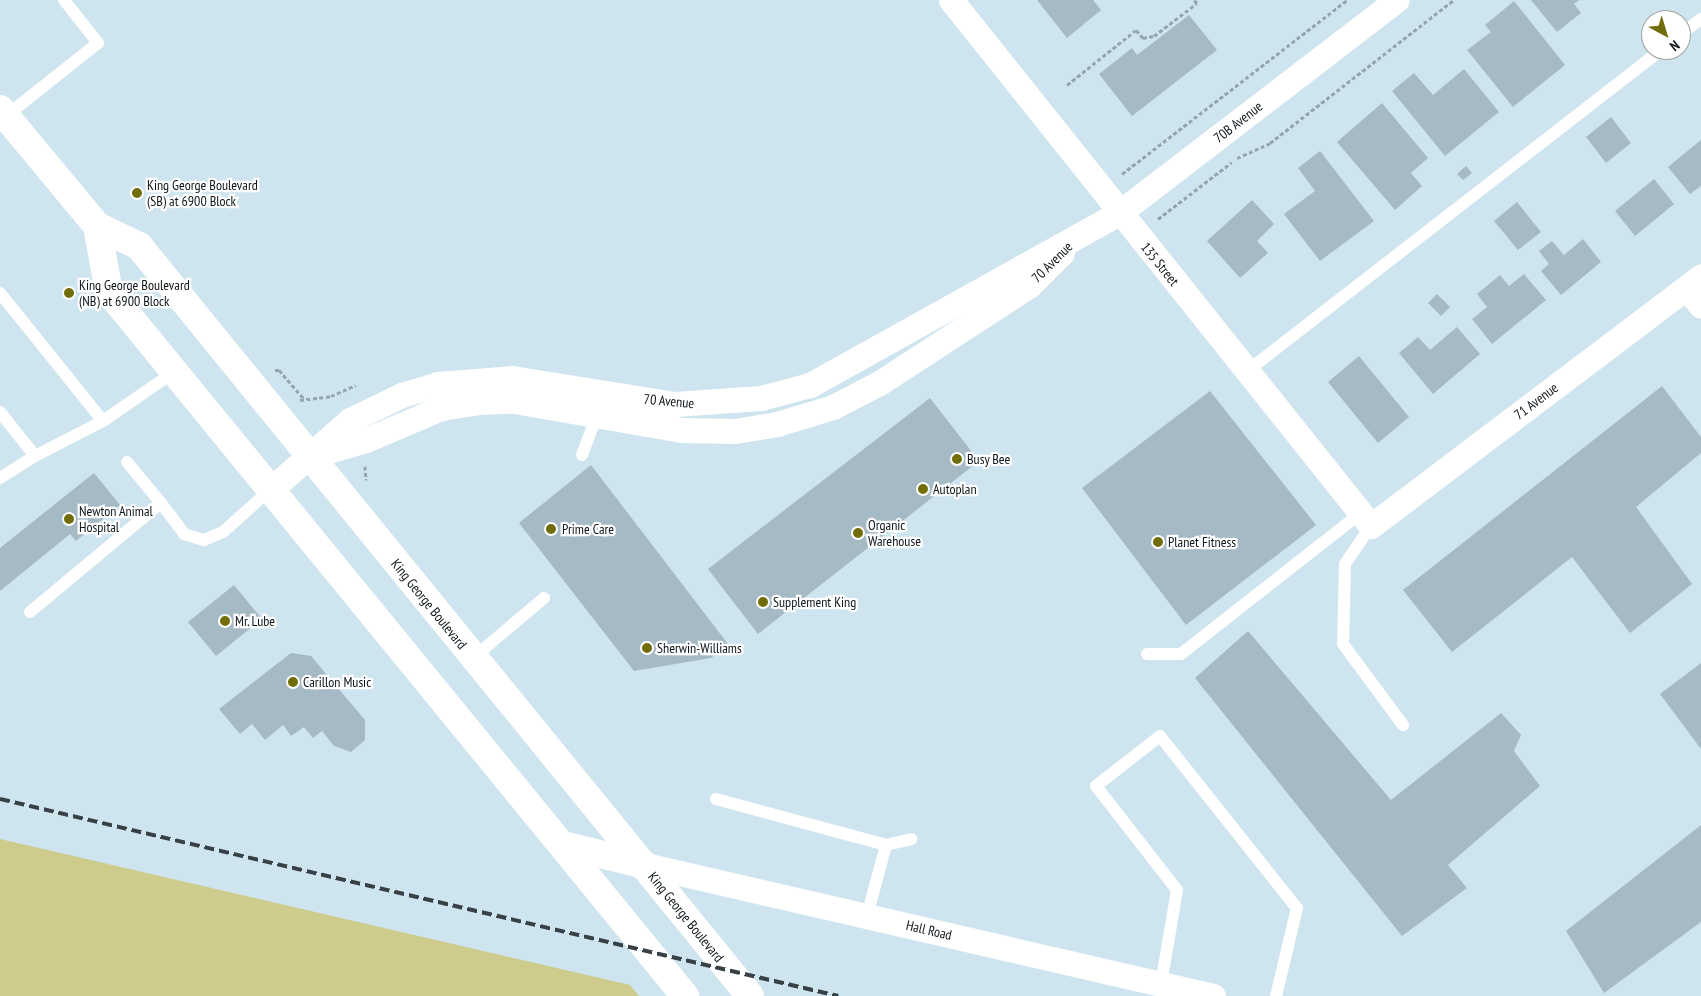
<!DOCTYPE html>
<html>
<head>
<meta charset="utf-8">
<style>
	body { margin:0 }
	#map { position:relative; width:1701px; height:996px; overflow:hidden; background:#cee4ef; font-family:"PT Sans Narrow",sans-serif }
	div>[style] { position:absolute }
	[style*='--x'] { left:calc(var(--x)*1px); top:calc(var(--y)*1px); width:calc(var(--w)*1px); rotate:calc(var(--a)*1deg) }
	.green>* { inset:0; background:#cdcc8c }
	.building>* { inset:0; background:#a5bac5 }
	.path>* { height:3px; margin-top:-1.5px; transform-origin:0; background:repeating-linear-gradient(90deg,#94a5ae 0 4px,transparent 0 6.5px) }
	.lane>* { height:12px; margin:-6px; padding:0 6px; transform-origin:6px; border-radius:6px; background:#fff }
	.street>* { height:25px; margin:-12.5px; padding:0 12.5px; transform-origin:12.5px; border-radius:12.5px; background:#fff }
	.primary>* { height:28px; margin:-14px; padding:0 14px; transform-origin:14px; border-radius:14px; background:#fff }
	.rail>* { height:4px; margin-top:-2px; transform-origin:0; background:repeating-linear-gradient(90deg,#364045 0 10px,transparent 0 15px) }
	.dots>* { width:14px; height:14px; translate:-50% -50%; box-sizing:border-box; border:2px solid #fff; border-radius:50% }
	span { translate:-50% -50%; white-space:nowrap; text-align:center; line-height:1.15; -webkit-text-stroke:4.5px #fff; paint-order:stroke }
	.street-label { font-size:14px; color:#0f161a }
	.poi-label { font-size:14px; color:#0f161a }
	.left { translate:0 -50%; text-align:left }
	.north { position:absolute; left:1641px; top:10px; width:50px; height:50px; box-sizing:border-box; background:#fff; border:1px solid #9fa2a3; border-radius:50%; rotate:141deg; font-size:14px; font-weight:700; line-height:20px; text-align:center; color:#0f161a }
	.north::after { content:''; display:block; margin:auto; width:18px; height:22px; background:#716d0b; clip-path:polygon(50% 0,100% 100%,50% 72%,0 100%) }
</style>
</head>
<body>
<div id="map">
	<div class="green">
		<i style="clip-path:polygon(0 839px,630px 985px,639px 996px,0 996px)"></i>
	</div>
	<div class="building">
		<i style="clip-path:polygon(1037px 0,1093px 0,1101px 10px,1067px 38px)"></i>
		<i style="clip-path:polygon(1531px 0,1579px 0,1574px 4px,1581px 13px,1557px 32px)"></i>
		<i style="clip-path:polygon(1514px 1px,1565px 65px,1513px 107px,1467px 50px,1491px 32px,1485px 25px)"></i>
		<i style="clip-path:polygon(1189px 15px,1217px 50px,1132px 116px,1099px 74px,1132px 48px,1137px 55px)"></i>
		<i style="clip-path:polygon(1464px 69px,1499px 112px,1445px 156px,1392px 91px,1414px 73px,1433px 95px)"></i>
		<i style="clip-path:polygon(1382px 103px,1428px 158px,1411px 173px,1422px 186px,1395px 210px,1337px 142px)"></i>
		<i style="clip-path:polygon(1611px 117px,1631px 143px,1606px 163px,1586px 137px)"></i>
		<i style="clip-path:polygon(1701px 140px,1701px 186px,1690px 194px,1668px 167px)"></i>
		<i style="clip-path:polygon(1320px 151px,1374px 221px,1320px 261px,1284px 214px,1315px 191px,1298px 168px)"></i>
		<i style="clip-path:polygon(1466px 166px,1472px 173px,1463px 180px,1457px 174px)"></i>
		<i style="clip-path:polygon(1654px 179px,1674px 204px,1635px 236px,1615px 211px)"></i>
		<i style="clip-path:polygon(1252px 200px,1274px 224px,1257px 241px,1268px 253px,1240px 278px,1207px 241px)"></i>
		<i style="clip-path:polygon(1517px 202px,1541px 232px,1518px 250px,1494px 221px)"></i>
		<i style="clip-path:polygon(1583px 239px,1601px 262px,1561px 295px,1541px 271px,1549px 264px,1539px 251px,1552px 241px,1564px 255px)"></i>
		<i style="clip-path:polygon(1524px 274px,1546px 300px,1492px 344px,1472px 319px,1487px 307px,1477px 294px,1500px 275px,1509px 286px)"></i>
		<i style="clip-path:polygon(1437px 294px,1450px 307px,1441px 316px,1428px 303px)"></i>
		<i style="clip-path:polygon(1457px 327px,1480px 354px,1433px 394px,1399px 353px,1418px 337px,1430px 350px)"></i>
		<i style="clip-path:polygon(1359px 356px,1409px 417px,1378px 443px,1328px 382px)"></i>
		<i style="clip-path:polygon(1662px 386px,1701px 437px,1701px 453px,1636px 507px,1692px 584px,1630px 633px,1572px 557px,1452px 652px,1403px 590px)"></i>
		<i style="clip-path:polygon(1210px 391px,1316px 525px,1186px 625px,1082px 488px)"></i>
		<i style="clip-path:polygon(930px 398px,979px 461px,758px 634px,708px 569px)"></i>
		<i style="clip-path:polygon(591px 465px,728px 644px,711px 658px,634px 671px,519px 523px)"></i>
		<i style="clip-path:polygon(94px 473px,120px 505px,76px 541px,70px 534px,0 591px,0 548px)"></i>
		<i style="clip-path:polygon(234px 585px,262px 619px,216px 656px,188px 622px)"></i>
		<i style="clip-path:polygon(1248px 631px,1391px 800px,1501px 713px,1521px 735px,1514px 751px,1540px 786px,1448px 865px,1467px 888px,1402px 936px,1195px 678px)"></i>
		<i style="clip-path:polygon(291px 653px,311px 656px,365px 720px,365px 740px,351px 752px,334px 746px,322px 731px,313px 738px,304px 727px,291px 736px,283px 725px,265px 740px,252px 724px,240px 734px,219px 709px)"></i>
		<i style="clip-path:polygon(1701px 663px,1701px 749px,1660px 694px)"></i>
		<i style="clip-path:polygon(1701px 825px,1701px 922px,1604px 993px,1566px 931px)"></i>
	</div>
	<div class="path">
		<i style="--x:1067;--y:85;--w:88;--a:-38.6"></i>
		<i style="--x:1136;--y:30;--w:11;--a:49"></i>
		<i style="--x:1143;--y:38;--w:11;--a:-10"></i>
		<i style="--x:1154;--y:36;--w:54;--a:-37.5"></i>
		<i style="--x:1197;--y:3;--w:4;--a:-135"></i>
		<i style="--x:1237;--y:158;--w:36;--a:-24"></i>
		<i style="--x:1270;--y:143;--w:233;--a:-37.9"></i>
		<i style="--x:1122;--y:174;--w:284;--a:-37.7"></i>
		<i style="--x:1158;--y:219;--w:93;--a:-37.6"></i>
		<i style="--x:275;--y:370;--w:4;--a:0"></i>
		<i style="--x:279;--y:370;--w:37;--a:49"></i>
		<i style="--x:300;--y:400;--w:31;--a:-7"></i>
		<i style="--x:331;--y:396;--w:27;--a:-24"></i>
		<i style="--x:365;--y:466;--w:14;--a:86"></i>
	</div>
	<div class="lane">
		<i style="--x:1681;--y:34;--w:25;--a:-37"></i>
		<i style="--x:6;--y:116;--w:117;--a:-38.4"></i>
		<i style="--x:98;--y:43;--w:55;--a:-128.3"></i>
		<i style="--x:0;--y:293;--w:164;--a:51.2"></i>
		<i style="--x:103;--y:421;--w:86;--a:-34.6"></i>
		<i style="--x:1246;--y:372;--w:525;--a:-37.81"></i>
		<i style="--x:0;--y:412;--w:56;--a:51.5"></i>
		<i style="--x:35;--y:456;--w:76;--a:-27.2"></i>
		<i style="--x:582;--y:455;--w:43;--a:-69.4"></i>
		<i style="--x:127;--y:462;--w:53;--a:50.3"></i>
		<i style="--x:0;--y:478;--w:41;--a:-32.2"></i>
		<i style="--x:1371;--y:526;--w:46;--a:124.4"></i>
		<i style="--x:1345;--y:564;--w:80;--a:91.4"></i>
		<i style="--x:1343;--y:644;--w:101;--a:53.5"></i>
		<i style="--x:30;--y:612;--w:170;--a:-39.8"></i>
		<i style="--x:161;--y:503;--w:39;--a:53"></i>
		<i style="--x:184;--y:534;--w:21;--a:17"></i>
		<i style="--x:204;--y:540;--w:21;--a:-23"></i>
		<i style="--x:223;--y:532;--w:63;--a:-41.8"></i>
		<i style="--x:1147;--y:654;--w:34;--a:0"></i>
		<i style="--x:1181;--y:654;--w:229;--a:-38.1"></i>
		<i style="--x:473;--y:658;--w:93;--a:-40.2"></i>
		<i style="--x:716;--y:799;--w:176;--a:15.1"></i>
		<i style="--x:886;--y:845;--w:26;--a:-13"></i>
		<i style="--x:867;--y:916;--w:73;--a:-75"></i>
		<i style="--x:1161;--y:984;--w:95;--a:-80.3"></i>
		<i style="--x:1177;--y:890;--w:132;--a:-127.9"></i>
		<i style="--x:1096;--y:786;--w:81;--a:-38"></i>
		<i style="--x:1160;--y:736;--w:220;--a:51.5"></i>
		<i style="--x:1297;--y:908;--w:90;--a:103.4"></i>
	</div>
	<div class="street">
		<i style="--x:951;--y:0;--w:673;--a:51.39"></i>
		<i style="--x:1371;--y:526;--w:414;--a:-37.1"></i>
		<i style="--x:1686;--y:288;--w:23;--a:50"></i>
		<i style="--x:315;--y:455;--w:53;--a:-16.4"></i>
		<i style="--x:366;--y:440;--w:82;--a:-23.1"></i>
		<i style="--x:441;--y:408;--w:36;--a:-9"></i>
		<i style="--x:477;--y:402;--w:37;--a:-2"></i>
		<i style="--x:514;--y:401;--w:170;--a:9.8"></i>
		<i style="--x:682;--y:430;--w:53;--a:1.1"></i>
		<i style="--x:735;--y:431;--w:43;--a:-9.5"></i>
		<i style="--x:777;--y:424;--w:59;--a:-16.9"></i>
		<i style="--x:833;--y:407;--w:54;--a:-27.5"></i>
		<i style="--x:881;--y:382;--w:178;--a:-33.1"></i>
		<i style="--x:1030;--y:285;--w:45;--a:-45"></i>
		<i style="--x:270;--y:490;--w:106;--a:-41.2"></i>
		<i style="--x:350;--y:420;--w:58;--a:-25.7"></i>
		<i style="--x:402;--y:395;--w:38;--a:-17"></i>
		<i style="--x:438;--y:384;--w:74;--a:-4.6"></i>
		<i style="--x:512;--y:378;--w:165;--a:9.1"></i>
		<i style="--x:675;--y:404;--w:86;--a:-4"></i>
		<i style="--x:761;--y:398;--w:51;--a:-14.9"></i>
		<i style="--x:810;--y:385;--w:354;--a:-29.1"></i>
		<i style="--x:1119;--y:213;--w:350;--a:-37.5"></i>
		<i style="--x:645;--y:865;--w:583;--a:12.99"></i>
	</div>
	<div class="primary">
		<i style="--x:0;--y:109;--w:152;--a:50.3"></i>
		<i style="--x:97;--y:226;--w:47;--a:25.5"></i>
		<i style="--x:139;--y:246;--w:967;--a:50.83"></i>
		<i style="--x:97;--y:226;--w:67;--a:79.7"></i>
		<i style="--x:109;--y:292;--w:910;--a:50.71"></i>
		<i style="--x:563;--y:845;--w:84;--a:13.7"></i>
	</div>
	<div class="rail">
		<i style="--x:0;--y:799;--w:861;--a:13.23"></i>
	</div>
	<div class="dots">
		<i style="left:137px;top:193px;background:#716d0b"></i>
		<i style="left:69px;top:293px;background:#716d0b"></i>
		<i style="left:957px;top:459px;background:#716d0b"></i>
		<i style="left:923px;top:489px;background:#716d0b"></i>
		<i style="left:69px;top:519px;background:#716d0b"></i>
		<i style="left:551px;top:529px;background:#716d0b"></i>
		<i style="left:858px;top:533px;background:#716d0b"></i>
		<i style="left:1158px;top:542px;background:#716d0b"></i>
		<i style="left:763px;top:602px;background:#716d0b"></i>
		<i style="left:225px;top:621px;background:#716d0b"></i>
		<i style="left:647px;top:648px;background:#716d0b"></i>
		<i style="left:293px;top:682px;background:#716d0b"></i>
	</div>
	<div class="street-label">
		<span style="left:1238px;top:122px;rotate:-38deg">70B Avenue</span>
		<span style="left:1052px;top:262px;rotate:-45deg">70 Avenue</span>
		<span style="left:1160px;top:264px;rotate:51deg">135 Street</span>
		<span style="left:669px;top:401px;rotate:5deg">70 Avenue</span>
		<span style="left:1536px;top:401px;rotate:-37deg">71 Avenue</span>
		<span style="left:429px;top:604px;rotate:51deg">King George Boulevard</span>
		<span style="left:686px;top:917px;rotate:51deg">King George Boulevard</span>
		<span style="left:929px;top:930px;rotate:13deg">Hall Road</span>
	</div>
	<div class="poi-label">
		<span class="left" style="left:147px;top:193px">King George Boulevard<br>(SB) at 6900 Block</span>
		<span class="left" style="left:79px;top:293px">King George Boulevard<br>(NB) at 6900 Block</span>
		<span class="left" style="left:967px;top:459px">Busy Bee</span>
		<span class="left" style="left:933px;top:489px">Autoplan</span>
		<span class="left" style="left:79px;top:519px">Newton Animal<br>Hospital</span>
		<span class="left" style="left:868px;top:533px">Organic<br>Warehouse</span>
		<span class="left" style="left:562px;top:529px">Prime Care</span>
		<span class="left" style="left:1168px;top:542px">Planet Fitness</span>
		<span class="left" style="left:773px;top:602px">Supplement King</span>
		<span class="left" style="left:235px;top:621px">Mr. Lube</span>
		<span class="left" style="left:657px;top:648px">Sherwin-Williams</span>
		<span class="left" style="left:303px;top:682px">Carillon Music</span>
	</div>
	<div class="north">N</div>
</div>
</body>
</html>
